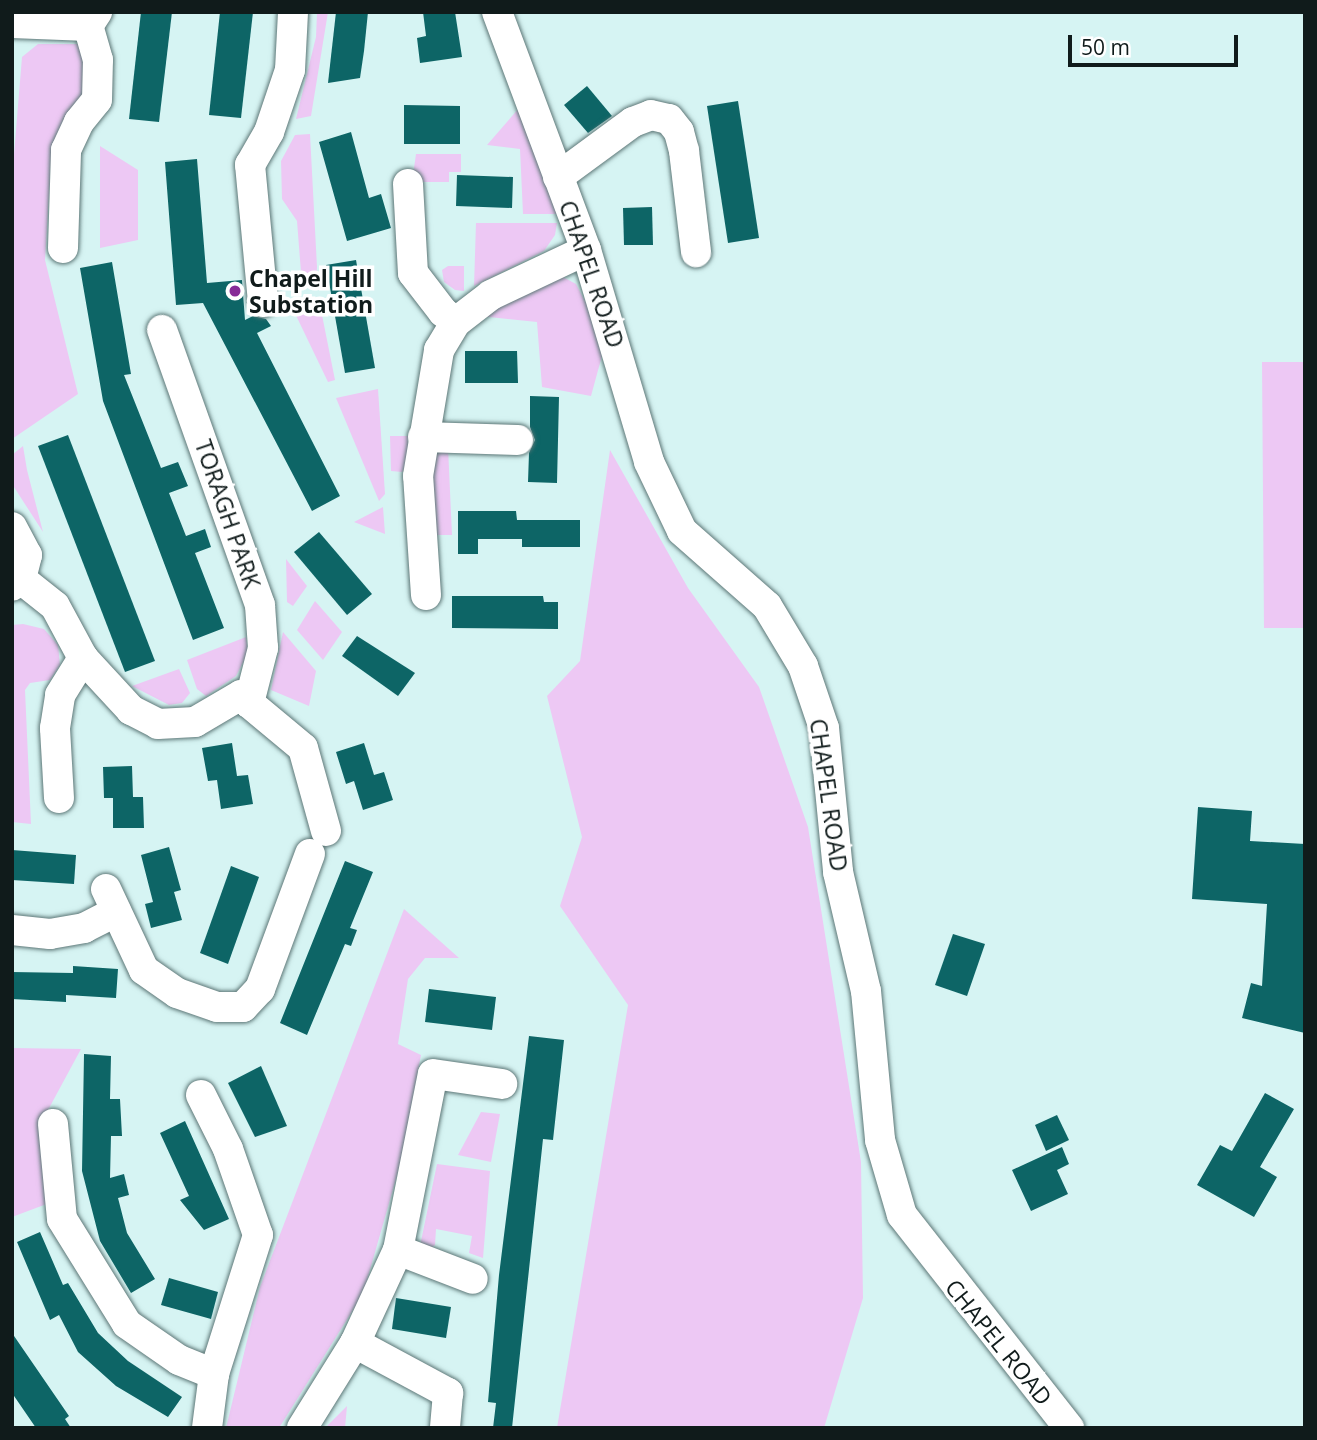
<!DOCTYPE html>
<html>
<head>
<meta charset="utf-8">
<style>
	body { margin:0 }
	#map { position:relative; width:1317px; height:1440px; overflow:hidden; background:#d6f4f3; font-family:"Open Sans",sans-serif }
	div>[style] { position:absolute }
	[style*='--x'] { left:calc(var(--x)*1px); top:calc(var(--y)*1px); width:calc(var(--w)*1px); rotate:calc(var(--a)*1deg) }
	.green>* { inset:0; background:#edc8f4 }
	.building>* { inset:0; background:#0d6566 }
	.roads { filter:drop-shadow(0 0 2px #5d7777) drop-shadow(0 0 2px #5d7777) }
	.minor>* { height:30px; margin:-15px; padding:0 15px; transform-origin:15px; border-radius:15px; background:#fff }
	.dots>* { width:19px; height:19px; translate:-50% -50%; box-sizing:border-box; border:4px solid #fff; border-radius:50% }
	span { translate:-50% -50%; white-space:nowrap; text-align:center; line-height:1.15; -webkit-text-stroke:7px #fff; paint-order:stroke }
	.street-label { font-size:23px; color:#101b1b }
	.poi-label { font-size:23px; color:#101b1b; font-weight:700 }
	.left { translate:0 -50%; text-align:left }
	.frame { position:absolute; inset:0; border:14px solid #101b1b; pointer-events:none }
	.scale { position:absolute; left:1068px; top:35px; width:170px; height:32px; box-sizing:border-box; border:4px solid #101b1b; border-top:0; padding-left:9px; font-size:21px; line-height:24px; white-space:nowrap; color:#101b1b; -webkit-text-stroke:5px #fff; paint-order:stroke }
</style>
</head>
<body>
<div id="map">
	<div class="green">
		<i style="clip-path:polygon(317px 12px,328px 12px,311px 116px,296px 119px,316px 37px)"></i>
		<i style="clip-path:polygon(38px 44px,86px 44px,88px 96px,65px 117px,52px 146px,45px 260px,78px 394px,12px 439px,12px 179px,22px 57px)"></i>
		<i style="clip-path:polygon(519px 108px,558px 214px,523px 214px,520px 149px,487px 145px)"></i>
		<i style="clip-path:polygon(310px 134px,317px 267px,316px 283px,302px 285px,297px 221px,282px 199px,281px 161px,295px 135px)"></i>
		<i style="clip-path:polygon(100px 146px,138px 170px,138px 240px,100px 248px)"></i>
		<i style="clip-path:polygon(416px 154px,461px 154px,461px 172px,449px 172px,449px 182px,412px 182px)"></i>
		<i style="clip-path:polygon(476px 223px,557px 223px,555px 235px,544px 251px,474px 286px)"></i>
		<i style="clip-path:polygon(448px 266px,464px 266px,464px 291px,455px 290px,444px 282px,442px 270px)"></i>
		<i style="clip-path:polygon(561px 276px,576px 284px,606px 341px,591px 396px,542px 387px,537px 322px,480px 316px)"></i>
		<i style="clip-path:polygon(319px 300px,335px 380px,328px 382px,291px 305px)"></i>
		<i style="clip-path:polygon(1262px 362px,1305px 362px,1305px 628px,1264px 628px)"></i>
		<i style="clip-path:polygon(378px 389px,385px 494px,379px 501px,336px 398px)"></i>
		<i style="clip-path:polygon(390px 436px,408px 436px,408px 465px,402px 472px,391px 471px)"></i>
		<i style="clip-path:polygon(23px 446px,27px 470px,43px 532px,12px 484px,12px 455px)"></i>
		<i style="clip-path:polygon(448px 447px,452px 535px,435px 535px,431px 455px)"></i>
		<i style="clip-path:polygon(610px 450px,688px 588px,759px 687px,808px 827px,861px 1162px,863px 1298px,824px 1428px,557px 1428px,628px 1005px,560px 906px,582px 837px,547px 696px,580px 661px)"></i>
		<i style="clip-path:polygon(383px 507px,385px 534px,354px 522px)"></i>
		<i style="clip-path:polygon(286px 559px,307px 586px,293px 606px,287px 602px)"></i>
		<i style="clip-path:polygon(315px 601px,342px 632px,323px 660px,297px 630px)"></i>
		<i style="clip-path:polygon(23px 624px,44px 629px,58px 645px,60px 665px,50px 680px,30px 683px,25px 690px,31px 824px,12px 822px,12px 625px)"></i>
		<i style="clip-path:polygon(283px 632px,316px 671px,309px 706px,271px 690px)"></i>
		<i style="clip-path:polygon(246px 637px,248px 653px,236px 676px,206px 696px,197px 689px,187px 660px)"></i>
		<i style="clip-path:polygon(179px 669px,190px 693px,182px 703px,169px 705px,132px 686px)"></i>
		<i style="clip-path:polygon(404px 909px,459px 958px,425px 958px,408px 979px,398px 1044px,421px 1055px,400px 1165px,363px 1294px,279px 1428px,226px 1428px,260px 1287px)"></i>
		<i style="clip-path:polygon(12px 1048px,81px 1049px,41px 1123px,52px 1202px,12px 1217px)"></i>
		<i style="clip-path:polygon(481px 1112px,500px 1114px,491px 1162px,458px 1155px)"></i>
		<i style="clip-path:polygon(437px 1164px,490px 1171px,483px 1258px,469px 1253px,472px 1236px,436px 1229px,435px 1245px,428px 1251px,420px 1246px)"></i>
		<i style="clip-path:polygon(347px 1406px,345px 1428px,325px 1428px)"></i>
	</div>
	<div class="building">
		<i style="clip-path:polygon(141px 12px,172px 12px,159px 122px,129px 119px)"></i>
		<i style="clip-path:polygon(220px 12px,253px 12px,241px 118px,209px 115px)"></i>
		<i style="clip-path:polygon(336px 12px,368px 12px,364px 51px,360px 78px,328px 83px)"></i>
		<i style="clip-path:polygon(423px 12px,455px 12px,462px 57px,420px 63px,417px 38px,426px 36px)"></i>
		<i style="clip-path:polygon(587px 86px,612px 116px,588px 133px,564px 105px)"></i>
		<i style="clip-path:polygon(738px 101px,759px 238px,728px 243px,707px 106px)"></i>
		<i style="clip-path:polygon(404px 105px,460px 106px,460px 144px,404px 144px)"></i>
		<i style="clip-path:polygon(351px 132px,369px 198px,381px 194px,391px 228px,347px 241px,319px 142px)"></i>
		<i style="clip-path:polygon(197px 159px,207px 283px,242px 280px,245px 320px,253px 316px,266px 319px,271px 326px,257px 333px,340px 496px,312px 511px,203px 303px,176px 305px,165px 162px)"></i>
		<i style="clip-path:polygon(457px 175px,513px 177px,512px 208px,456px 206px)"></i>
		<i style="clip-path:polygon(652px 207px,653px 245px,624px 245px,623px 208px)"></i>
		<i style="clip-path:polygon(356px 260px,375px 368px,345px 373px,326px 265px)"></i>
		<i style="clip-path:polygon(112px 262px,131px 374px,124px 375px,161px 468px,178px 462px,188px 486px,169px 493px,186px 536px,205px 529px,211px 547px,195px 553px,224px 628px,193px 640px,103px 401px,80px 268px)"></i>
		<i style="clip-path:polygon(465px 351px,517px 351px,518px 383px,465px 383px)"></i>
		<i style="clip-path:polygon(530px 396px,559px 397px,557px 483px,528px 482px,529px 453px,535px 440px,530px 427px)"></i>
		<i style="clip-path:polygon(68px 435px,155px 661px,125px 672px,38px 446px)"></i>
		<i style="clip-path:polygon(458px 511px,516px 511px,517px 520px,580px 520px,580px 547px,522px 547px,522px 539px,478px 539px,478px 554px,458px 554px)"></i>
		<i style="clip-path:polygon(319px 532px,372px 594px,347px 615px,294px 552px)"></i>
		<i style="clip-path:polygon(452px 596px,543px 596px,544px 602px,558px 602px,558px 629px,452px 628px)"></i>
		<i style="clip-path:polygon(357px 636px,415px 673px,398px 696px,342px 656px)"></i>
		<i style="clip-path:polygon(232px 743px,237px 776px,248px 775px,253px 804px,221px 809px,217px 780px,208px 781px,202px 748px)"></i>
		<i style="clip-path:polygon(364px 743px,374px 775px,384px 772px,393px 800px,363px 810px,354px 781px,346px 784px,336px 752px)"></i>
		<i style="clip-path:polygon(132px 766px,133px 797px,143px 797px,144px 828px,113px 828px,113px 798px,104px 798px,103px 767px)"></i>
		<i style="clip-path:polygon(1198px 807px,1252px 811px,1250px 841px,1305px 844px,1305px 1033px,1242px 1018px,1251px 983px,1262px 986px,1267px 904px,1192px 899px)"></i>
		<i style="clip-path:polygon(169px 847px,181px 890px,174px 892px,182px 920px,151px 928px,145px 904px,153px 902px,141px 855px)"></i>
		<i style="clip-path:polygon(12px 850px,76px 855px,74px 884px,12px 880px)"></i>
		<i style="clip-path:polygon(345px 861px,373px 872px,350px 928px,357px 930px,351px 946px,345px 944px,307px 1035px,280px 1023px)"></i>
		<i style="clip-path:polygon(231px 866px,259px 877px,228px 964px,200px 953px)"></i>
		<i style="clip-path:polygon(953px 934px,985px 944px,967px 996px,935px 985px)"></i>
		<i style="clip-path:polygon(73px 966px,118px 969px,116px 998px,66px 995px,66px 1002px,12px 999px,12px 972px,73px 973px)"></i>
		<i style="clip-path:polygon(429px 989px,496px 997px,492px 1030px,425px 1022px)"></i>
		<i style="clip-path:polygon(529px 1036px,564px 1040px,553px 1140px,543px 1139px,512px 1428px,493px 1428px,496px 1403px,488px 1402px,499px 1275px)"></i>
		<i style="clip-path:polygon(84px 1054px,111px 1056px,110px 1099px,120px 1099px,122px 1136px,111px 1136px,110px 1178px,124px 1174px,129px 1195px,118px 1198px,127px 1233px,155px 1279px,131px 1293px,100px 1241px,82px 1171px)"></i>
		<i style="clip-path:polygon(261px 1066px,287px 1126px,255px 1137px,228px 1083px)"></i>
		<i style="clip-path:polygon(1265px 1093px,1294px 1109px,1260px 1167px,1277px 1177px,1254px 1217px,1197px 1185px,1220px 1145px,1232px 1151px)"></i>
		<i style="clip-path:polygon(1057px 1115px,1069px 1140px,1046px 1151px,1035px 1125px)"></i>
		<i style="clip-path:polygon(185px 1121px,229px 1219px,204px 1230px,180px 1200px,189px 1196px,160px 1133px)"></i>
		<i style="clip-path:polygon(1062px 1147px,1069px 1164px,1057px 1170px,1068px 1194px,1031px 1211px,1012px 1170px)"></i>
		<i style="clip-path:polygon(40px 1232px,63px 1285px,68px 1283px,98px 1333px,128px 1361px,182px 1397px,168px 1417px,116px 1386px,78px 1352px,59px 1315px,50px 1320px,17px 1242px)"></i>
		<i style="clip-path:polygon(169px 1278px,218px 1292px,211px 1319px,161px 1305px)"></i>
		<i style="clip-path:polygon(396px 1298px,451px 1307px,446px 1338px,392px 1329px)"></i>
		<i style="clip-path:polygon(12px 1333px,69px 1416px,65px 1419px,71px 1428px,36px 1428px,12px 1393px)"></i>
	</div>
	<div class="roads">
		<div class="minor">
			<i style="--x:497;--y:12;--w:254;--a:69.5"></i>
			<i style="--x:586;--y:250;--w:221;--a:73.4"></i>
			<i style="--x:649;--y:462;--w:76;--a:64.4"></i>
			<i style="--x:682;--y:531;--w:113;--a:41.4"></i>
			<i style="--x:767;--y:606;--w:70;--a:59"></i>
			<i style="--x:803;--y:666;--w:65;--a:71.3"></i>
			<i style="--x:824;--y:728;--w:145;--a:84.4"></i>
			<i style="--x:838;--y:872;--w:122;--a:76.8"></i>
			<i style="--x:866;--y:991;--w:150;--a:84.6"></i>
			<i style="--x:880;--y:1140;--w:78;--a:73.7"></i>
			<i style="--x:902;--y:1215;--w:271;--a:51.9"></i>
			<i style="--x:12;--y:23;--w:76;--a:2.3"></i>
			<i style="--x:88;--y:26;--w:17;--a:-57"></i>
			<i style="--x:558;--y:177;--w:93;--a:-36.3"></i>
			<i style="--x:633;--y:122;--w:19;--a:-21"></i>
			<i style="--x:651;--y:115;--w:18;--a:13"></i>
			<i style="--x:669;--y:119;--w:16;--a:52"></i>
			<i style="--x:679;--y:132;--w:20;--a:75"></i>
			<i style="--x:684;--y:151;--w:102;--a:83.2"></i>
			<i style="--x:408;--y:184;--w:89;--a:86.8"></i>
			<i style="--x:413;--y:273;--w:49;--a:52.4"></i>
			<i style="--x:443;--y:312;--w:16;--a:38"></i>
			<i style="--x:63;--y:248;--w:98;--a:-88.2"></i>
			<i style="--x:66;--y:150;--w:31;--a:-65"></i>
			<i style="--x:79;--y:122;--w:28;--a:-51"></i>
			<i style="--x:97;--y:100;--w:40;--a:-88.6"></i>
			<i style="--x:98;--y:60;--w:35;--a:-106"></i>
			<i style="--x:263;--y:302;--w:138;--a:-95.4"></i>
			<i style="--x:250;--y:165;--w:38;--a:-60"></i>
			<i style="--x:269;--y:132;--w:65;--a:-71.3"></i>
			<i style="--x:290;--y:70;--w:58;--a:-87"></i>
			<i style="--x:423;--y:437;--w:95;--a:1.8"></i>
			<i style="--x:12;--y:527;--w:32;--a:62"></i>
			<i style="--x:27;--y:555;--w:25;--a:104"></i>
			<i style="--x:21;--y:579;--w:11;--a:142"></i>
			<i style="--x:21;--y:579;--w:43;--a:38.5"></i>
			<i style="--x:55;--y:606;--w:59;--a:61.7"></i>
			<i style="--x:83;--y:658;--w:71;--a:47.3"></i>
			<i style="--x:131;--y:710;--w:30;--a:27"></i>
			<i style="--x:158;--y:724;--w:37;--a:-3"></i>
			<i style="--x:195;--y:722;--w:53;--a:-30.4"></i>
			<i style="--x:241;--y:695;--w:11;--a:45"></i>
			<i style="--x:249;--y:703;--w:57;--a:-75.7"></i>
			<i style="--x:263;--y:648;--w:43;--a:-94"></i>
			<i style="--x:260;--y:605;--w:292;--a:-109.6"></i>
			<i style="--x:426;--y:595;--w:119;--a:-93.8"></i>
			<i style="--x:418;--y:476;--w:128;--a:-80.5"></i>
			<i style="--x:439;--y:350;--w:33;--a:-59"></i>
			<i style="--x:456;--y:322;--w:44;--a:-37.6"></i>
			<i style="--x:491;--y:295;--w:105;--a:-25.3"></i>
			<i style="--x:249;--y:703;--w:70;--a:39.8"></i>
			<i style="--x:303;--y:748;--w:86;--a:74.5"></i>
			<i style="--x:59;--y:798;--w:70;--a:-93.3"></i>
			<i style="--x:55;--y:728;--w:33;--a:-81"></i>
			<i style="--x:60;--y:695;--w:44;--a:-58.1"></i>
			<i style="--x:106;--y:889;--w:89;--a:64.9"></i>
			<i style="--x:144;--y:970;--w:40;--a:34.9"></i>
			<i style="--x:177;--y:993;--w:42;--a:19.3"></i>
			<i style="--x:217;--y:1007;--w:26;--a:0"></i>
			<i style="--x:243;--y:1007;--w:25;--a:-47"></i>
			<i style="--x:260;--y:989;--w:144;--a:-69.7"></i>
			<i style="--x:12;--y:930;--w:38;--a:6"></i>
			<i style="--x:50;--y:934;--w:35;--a:-10"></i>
			<i style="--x:84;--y:928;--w:36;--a:-27"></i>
			<i style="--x:201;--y:1095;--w:60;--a:63.4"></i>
			<i style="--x:228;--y:1149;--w:91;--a:70.8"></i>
			<i style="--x:258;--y:1235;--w:146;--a:107.6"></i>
			<i style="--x:214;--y:1374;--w:54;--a:97.4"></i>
			<i style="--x:53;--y:1124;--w:95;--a:84.6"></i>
			<i style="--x:62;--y:1219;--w:123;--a:58.2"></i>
			<i style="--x:127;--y:1324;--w:63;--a:34.7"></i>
			<i style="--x:179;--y:1360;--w:38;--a:22"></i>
			<i style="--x:398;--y:1250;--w:80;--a:21.1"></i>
			<i style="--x:355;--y:1343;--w:106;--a:28.3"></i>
			<i style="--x:448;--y:1393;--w:35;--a:95"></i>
			<i style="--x:302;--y:1428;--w:100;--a:-58.1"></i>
			<i style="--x:355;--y:1343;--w:102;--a:-65.2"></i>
			<i style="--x:398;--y:1250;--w:179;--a:-78.8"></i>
			<i style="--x:433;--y:1074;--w:70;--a:8.2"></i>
		</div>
	</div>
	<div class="dots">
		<i style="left:235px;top:291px;background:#872c97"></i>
	</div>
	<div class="street-label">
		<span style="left:592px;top:274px;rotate:71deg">CHAPEL ROAD</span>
		<span style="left:228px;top:514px;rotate:71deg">TORAGH PARK</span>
		<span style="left:829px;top:795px;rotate:82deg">CHAPEL ROAD</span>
		<span style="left:999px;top:1342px;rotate:51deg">CHAPEL ROAD</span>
	</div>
	<div class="poi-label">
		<span class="left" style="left:249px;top:291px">Chapel Hill<br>Substation</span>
	</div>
	<div class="frame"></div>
	<div class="scale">50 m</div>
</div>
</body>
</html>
